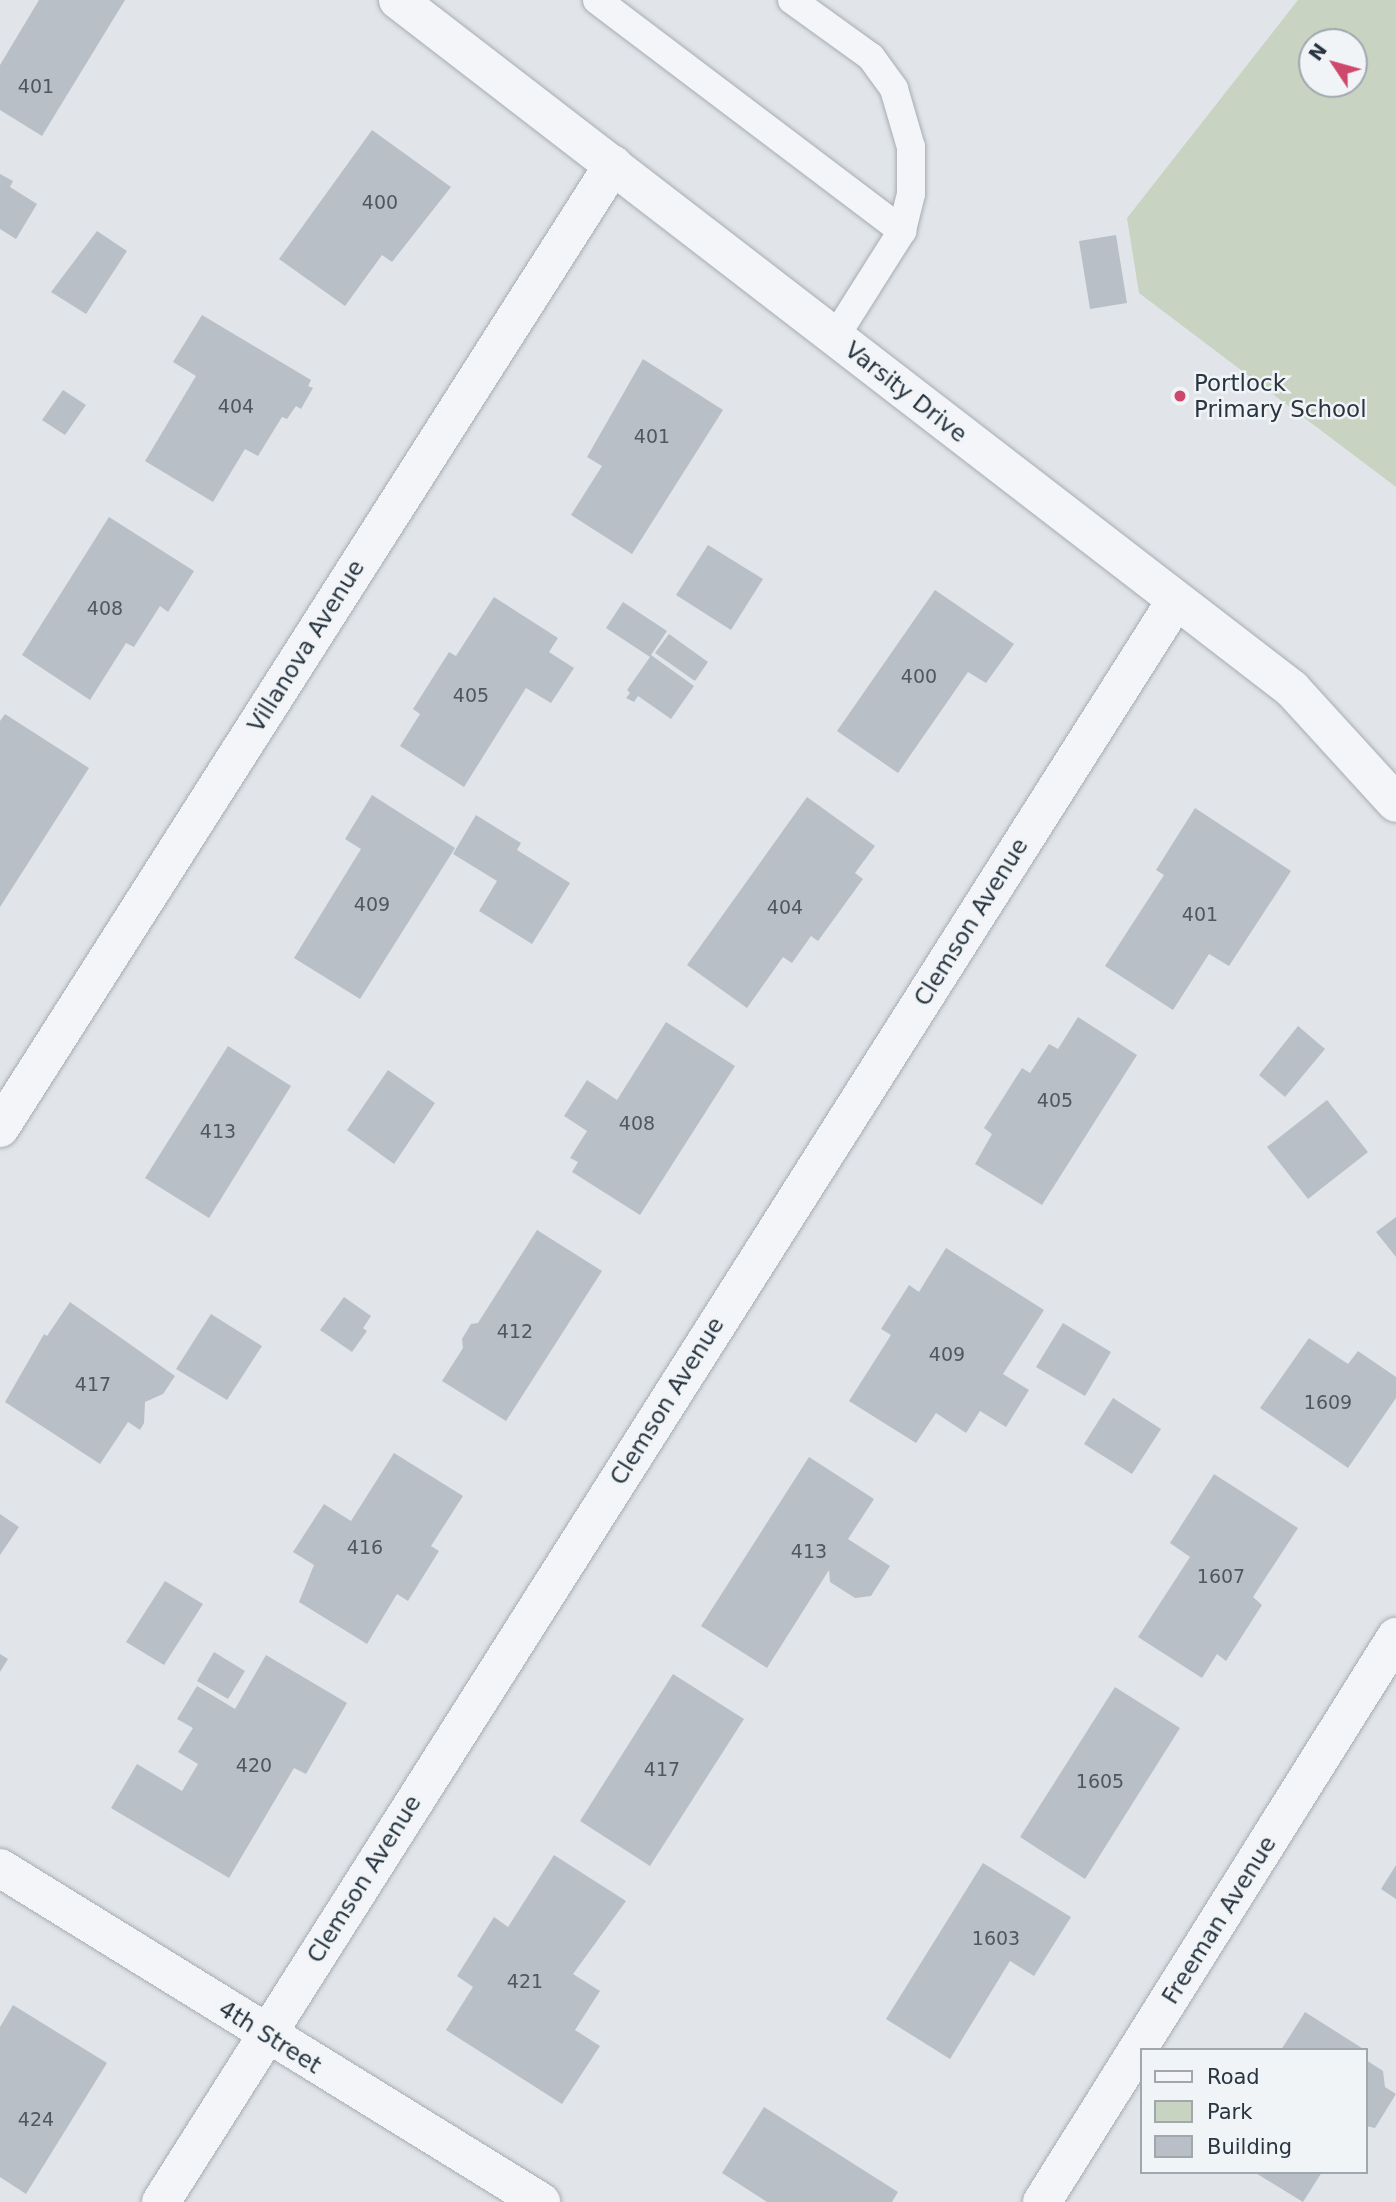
<!DOCTYPE html>
<html>
<head>
<meta charset="utf-8">
<style>
	body { margin:0 }
	#map { position:relative; width:1396px; height:2202px; overflow:hidden; background:#e1e5e9; font-family:"DejaVu Sans",sans-serif }
	div>[style] { position:absolute }
	[style*='--x'] { left:calc(var(--x)*1px); top:calc(var(--y)*1px); width:calc(var(--w)*1px); rotate:calc(var(--a)*1deg) }
	.green>* { inset:0; background:#c8d3c2 }
	.building>* { inset:0; background:#b8bfc6 }
	.roads { filter:drop-shadow(0 0 2px #a6adb3) drop-shadow(0 0 2px #a6adb3) }
	.service>* { height:28px; margin:-14px; padding:0 14px; transform-origin:14px; border-radius:14px; background:#f4f5f8 }
	.minor>* { height:38px; margin:-19px; padding:0 19px; transform-origin:19px; border-radius:19px; background:#f4f5f8 }
	.dots>* { width:19px; height:19px; translate:-50% -50%; box-sizing:border-box; border:4px solid #f0f4f7; border-radius:50% }
	span { translate:-50% -50%; white-space:nowrap; text-align:center; line-height:1.15; -webkit-text-stroke:5px #f0f4f7; paint-order:stroke }
	.number-label { font-size:19px; color:#4d5862 }
	.number-label span { -webkit-text-stroke-width:0 }
	.poi-label { font-size:23px; color:#293541 }
	.left { translate:0 -50%; text-align:left }
	.street-label { font-size:23px; color:#293541 }
	.legend { position:absolute; left:1140px; top:2048px; width:228px; height:126px; box-sizing:border-box; background:#f0f4f7; border:2px solid #a0a8ae; margin:0; padding:9px 12px; list-style:none; font-size:21px; color:#293541 }
	.legend li { display:flex; align-items:center; gap:14px; height:35px }
	.legend b { width:35px; border:2px solid #a0a8ae }
	.north { position:absolute; left:1298px; top:28px; width:70px; height:70px; box-sizing:border-box; background:#f0f4f7; border:2px solid #a0a8ae; border-radius:50%; rotate:306deg; font-size:19px; font-weight:700; line-height:28px; text-align:center; color:#293541 }
	.north::after { content:''; display:block; margin:auto; width:24px; height:32px; background:#cd486c; clip-path:polygon(50% 0,100% 100%,50% 72%,0 100%) }
</style>
</head>
<body>
<div id="map">
	<div class="green">
		<i style="clip-path:polygon(evenodd,1298px 0,1396px 0,1396px 487px,1139px 293px,1127px 218px,1298px 0,1312px 42px,1354px 42px,1354px 84px,1312px 84px,1312px 42px)"></i>
	</div>
	<div class="building">
		<i style="clip-path:polygon(39px 0,125px 0,42px 136px,0 110px,0 65px)"></i>
		<i style="clip-path:polygon(372px 130px,451px 187px,392px 262px,382px 255px,345px 306px,279px 259px)"></i>
		<i style="clip-path:polygon(0 174px,13px 181px,10px 187px,37px 204px,16px 239px,0 229px)"></i>
		<i style="clip-path:polygon(97px 231px,127px 251px,86px 314px,51px 292px)"></i>
		<i style="clip-path:polygon(1116px 235px,1127px 303px,1090px 309px,1079px 241px)"></i>
		<i style="clip-path:polygon(202px 315px,311px 380px,308px 386px,313px 388px,301px 409px,296px 406px,287px 419px,282px 417px,258px 456px,245px 449px,213px 502px,145px 461px,196px 376px,173px 362px)"></i>
		<i style="clip-path:polygon(643px 359px,723px 410px,632px 554px,571px 515px,602px 466px,587px 457px)"></i>
		<i style="clip-path:polygon(63px 390px,86px 405px,65px 435px,42px 420px)"></i>
		<i style="clip-path:polygon(109px 517px,194px 571px,168px 612px,160px 606px,134px 647px,126px 643px,90px 700px,22px 655px)"></i>
		<i style="clip-path:polygon(708px 545px,763px 579px,731px 630px,676px 595px)"></i>
		<i style="clip-path:polygon(935px 590px,1014px 644px,986px 683px,968px 672px,898px 773px,837px 731px)"></i>
		<i style="clip-path:polygon(494px 597px,558px 638px,549px 652px,574px 668px,551px 703px,526px 688px,464px 787px,400px 746px,420px 714px,413px 709px,449px 652px,456px 656px)"></i>
		<i style="clip-path:polygon(623px 602px,667px 631px,651px 655px,694px 686px,671px 719px,638px 696px,634px 702px,626px 698px,630px 693px,627px 690px,650px 657px,606px 628px)"></i>
		<i style="clip-path:polygon(669px 634px,708px 662px,695px 681px,655px 653px)"></i>
		<i style="clip-path:polygon(5px 714px,89px 768px,0 907px,0 721px)"></i>
		<i style="clip-path:polygon(372px 795px,455px 848px,360px 999px,294px 958px,361px 849px,345px 839px)"></i>
		<i style="clip-path:polygon(807px 797px,875px 846px,855px 873px,863px 879px,818px 941px,811px 936px,792px 963px,783px 957px,747px 1008px,687px 965px)"></i>
		<i style="clip-path:polygon(1195px 808px,1291px 871px,1229px 966px,1209px 954px,1173px 1010px,1105px 966px,1164px 875px,1156px 870px)"></i>
		<i style="clip-path:polygon(476px 815px,521px 843px,517px 850px,570px 883px,532px 944px,479px 911px,497px 881px,453px 854px)"></i>
		<i style="clip-path:polygon(1078px 1017px,1137px 1055px,1042px 1205px,975px 1164px,992px 1134px,984px 1128px,1022px 1068px,1030px 1073px,1049px 1044px,1058px 1049px)"></i>
		<i style="clip-path:polygon(666px 1022px,735px 1066px,640px 1215px,572px 1172px,578px 1162px,570px 1158px,587px 1131px,564px 1116px,587px 1080px,617px 1100px)"></i>
		<i style="clip-path:polygon(1298px 1026px,1325px 1049px,1285px 1097px,1259px 1075px)"></i>
		<i style="clip-path:polygon(228px 1046px,291px 1086px,209px 1218px,145px 1178px)"></i>
		<i style="clip-path:polygon(388px 1070px,435px 1103px,394px 1164px,347px 1130px)"></i>
		<i style="clip-path:polygon(1327px 1100px,1368px 1152px,1308px 1199px,1267px 1147px)"></i>
		<i style="clip-path:polygon(1396px 1217px,1396px 1257px,1376px 1232px)"></i>
		<i style="clip-path:polygon(537px 1230px,602px 1271px,506px 1421px,442px 1381px,463px 1348px,462px 1339px,471px 1324px,478px 1323px)"></i>
		<i style="clip-path:polygon(946px 1248px,1044px 1310px,1003px 1374px,1029px 1390px,1006px 1427px,980px 1411px,966px 1433px,936px 1413px,916px 1443px,849px 1401px,891px 1335px,881px 1329px,909px 1285px,919px 1292px)"></i>
		<i style="clip-path:polygon(344px 1297px,371px 1316px,363px 1328px,367px 1331px,352px 1352px,320px 1330px)"></i>
		<i style="clip-path:polygon(70px 1302px,175px 1376px,163px 1394px,145px 1402px,144px 1423px,140px 1430px,128px 1422px,100px 1464px,5px 1402px,44px 1334px,47px 1336px)"></i>
		<i style="clip-path:polygon(211px 1314px,262px 1346px,227px 1400px,176px 1369px)"></i>
		<i style="clip-path:polygon(1063px 1323px,1111px 1352px,1085px 1396px,1036px 1367px)"></i>
		<i style="clip-path:polygon(1309px 1338px,1348px 1364px,1358px 1351px,1396px 1377px,1396px 1398px,1348px 1468px,1260px 1408px)"></i>
		<i style="clip-path:polygon(1113px 1398px,1161px 1429px,1132px 1474px,1084px 1444px)"></i>
		<i style="clip-path:polygon(394px 1453px,463px 1496px,431px 1546px,439px 1551px,408px 1601px,397px 1594px,367px 1644px,299px 1602px,314px 1565px,293px 1552px,324px 1504px,351px 1521px)"></i>
		<i style="clip-path:polygon(809px 1457px,874px 1499px,848px 1539px,890px 1566px,871px 1596px,855px 1598px,830px 1582px,829px 1570px,767px 1668px,701px 1626px)"></i>
		<i style="clip-path:polygon(1214px 1474px,1298px 1528px,1253px 1597px,1262px 1605px,1226px 1661px,1217px 1654px,1202px 1678px,1138px 1637px,1190px 1557px,1170px 1543px)"></i>
		<i style="clip-path:polygon(0 1514px,19px 1527px,0 1555px)"></i>
		<i style="clip-path:polygon(165px 1581px,203px 1604px,164px 1665px,126px 1642px)"></i>
		<i style="clip-path:polygon(214px 1652px,245px 1671px,228px 1699px,197px 1681px)"></i>
		<i style="clip-path:polygon(0 1654px,8px 1659px,0 1672px)"></i>
		<i style="clip-path:polygon(266px 1655px,347px 1703px,306px 1774px,294px 1768px,229px 1878px,111px 1808px,137px 1764px,182px 1791px,198px 1764px,178px 1752px,193px 1728px,177px 1719px,197px 1686px,235px 1709px)"></i>
		<i style="clip-path:polygon(673px 1674px,744px 1719px,650px 1866px,580px 1821px)"></i>
		<i style="clip-path:polygon(1115px 1687px,1180px 1728px,1085px 1879px,1020px 1837px)"></i>
		<i style="clip-path:polygon(554px 1855px,626px 1901px,573px 1974px,600px 1991px,575px 2030px,600px 2046px,562px 2104px,446px 2030px,473px 1987px,457px 1976px,494px 1917px,508px 1927px)"></i>
		<i style="clip-path:polygon(983px 1863px,1071px 1917px,1034px 1976px,1010px 1961px,950px 2059px,886px 2019px)"></i>
		<i style="clip-path:polygon(1396px 1865px,1396px 1899px,1381px 1889px)"></i>
		<i style="clip-path:polygon(13px 2005px,107px 2063px,26px 2194px,0 2177px,0 2027px)"></i>
		<i style="clip-path:polygon(1305px 2012px,1365px 2050px,1281px 2050px)"></i>
		<i style="clip-path:polygon(1366px 2060px,1383px 2071px,1385px 2087px,1396px 2094px,1375px 2128px,1366px 2126px)"></i>
		<i style="clip-path:polygon(764px 2107px,898px 2192px,892px 2202px,767px 2202px,722px 2173px)"></i>
		<i style="clip-path:polygon(1254px 2172px,1322px 2172px,1303px 2202px)"></i>
	</div>
	<div class="roads">
		<div class="service">
			<i style="--x:597;--y:0;--w:383;--a:37.1"></i>
			<i style="--x:792;--y:0;--w:97;--a:35.8"></i>
			<i style="--x:871;--y:57;--w:39;--a:54"></i>
			<i style="--x:894;--y:89;--w:60;--a:73.7"></i>
			<i style="--x:911;--y:147;--w:47;--a:90"></i>
			<i style="--x:911;--y:194;--w:38;--a:104"></i>
			<i style="--x:902;--y:231;--w:125;--a:122.3"></i>
		</div>
		<div class="minor">
			<i style="--x:398;--y:0;--w:1129;--a:37.62"></i>
			<i style="--x:1292;--y:689;--w:154;--a:47.6"></i>
			<i style="--x:0;--y:1128;--w:1142;--a:-57.52"></i>
			<i style="--x:0;--y:1868;--w:636;--a:31.69"></i>
			<i style="--x:161;--y:2202;--w:1896;--a:-57.64"></i>
			<i style="--x:1042;--y:2202;--w:667;--a:-57.93"></i>
		</div>
	</div>
	<div class="dots">
		<i style="left:1180px;top:396px;background:#cd486c"></i>
	</div>
	<div class="number-label">
		<span style="left:36px;top:87px">401</span>
		<span style="left:380px;top:203px">400</span>
		<span style="left:236px;top:407px">404</span>
		<span style="left:652px;top:437px">401</span>
		<span style="left:105px;top:609px">408</span>
		<span style="left:919px;top:677px">400</span>
		<span style="left:471px;top:696px">405</span>
		<span style="left:372px;top:905px">409</span>
		<span style="left:785px;top:908px">404</span>
		<span style="left:1200px;top:915px">401</span>
		<span style="left:1055px;top:1101px">405</span>
		<span style="left:637px;top:1124px">408</span>
		<span style="left:218px;top:1132px">413</span>
		<span style="left:515px;top:1332px">412</span>
		<span style="left:947px;top:1355px">409</span>
		<span style="left:93px;top:1385px">417</span>
		<span style="left:1328px;top:1403px">1609</span>
		<span style="left:365px;top:1548px">416</span>
		<span style="left:809px;top:1552px">413</span>
		<span style="left:1221px;top:1577px">1607</span>
		<span style="left:254px;top:1766px">420</span>
		<span style="left:662px;top:1770px">417</span>
		<span style="left:1100px;top:1782px">1605</span>
		<span style="left:996px;top:1939px">1603</span>
		<span style="left:525px;top:1982px">421</span>
		<span style="left:36px;top:2120px">424</span>
	</div>
	<div class="poi-label">
		<span class="left" style="left:1194px;top:396px">Portlock<br>Primary School</span>
	</div>
	<div class="street-label">
		<span style="left:906px;top:392px;rotate:38deg">Varsity Drive</span>
		<span style="left:306px;top:646px;rotate:-58deg">Villanova Avenue</span>
		<span style="left:971px;top:922px;rotate:-58deg">Clemson Avenue</span>
		<span style="left:667px;top:1401px;rotate:-58deg">Clemson Avenue</span>
		<span style="left:364px;top:1879px;rotate:-58deg">Clemson Avenue</span>
		<span style="left:1219px;top:1920px;rotate:-58deg">Freeman Avenue</span>
		<span style="left:270px;top:2037px;rotate:32deg">4th Street</span>
	</div>
	<ul class="legend">
	<li><b style="height:9px;background:#f4f5f8"></b>Road</li>
	<li><b style="height:19px;background:#c8d3c2"></b>Park</li>
	<li><b style="height:19px;background:#b8bfc6"></b>Building</li>
	</ul>
	<div class="north">N</div>
</div>
</body>
</html>
